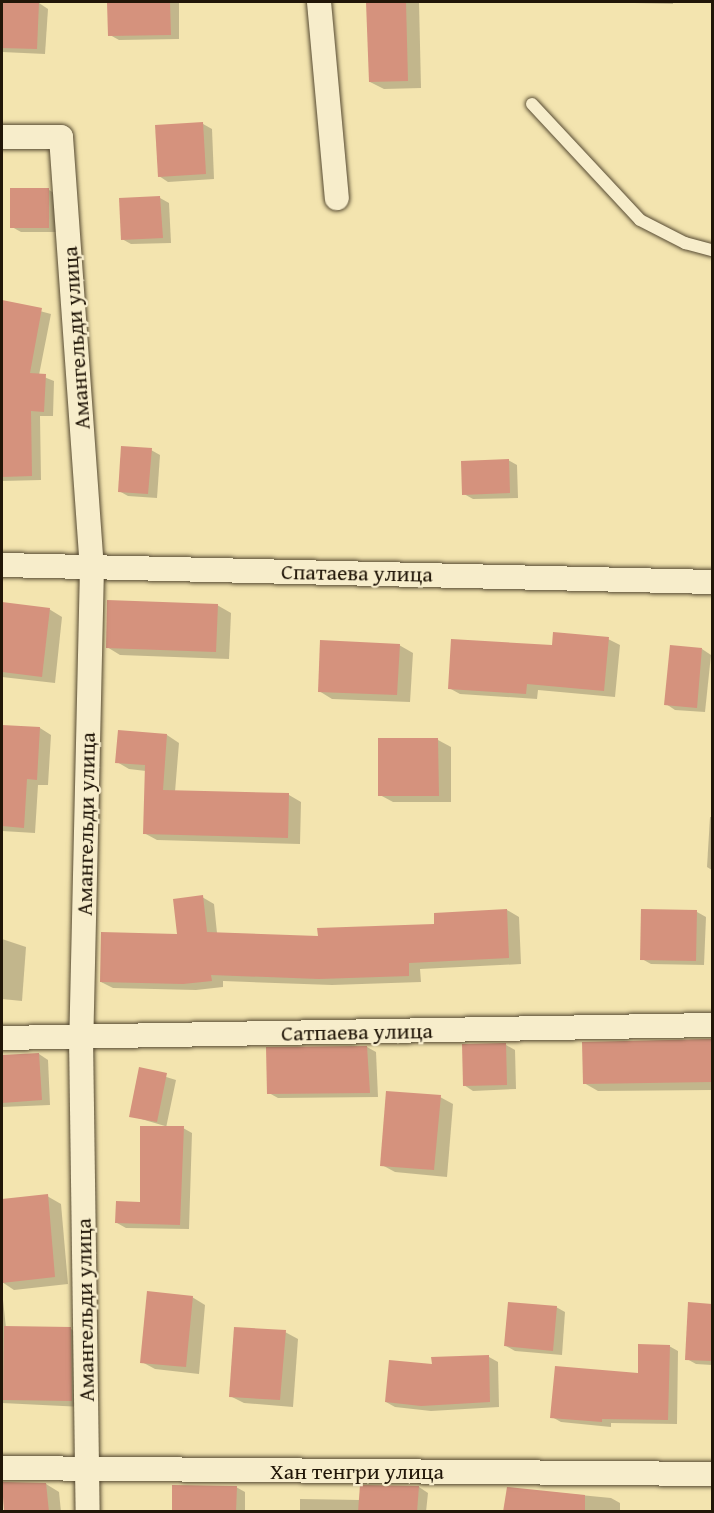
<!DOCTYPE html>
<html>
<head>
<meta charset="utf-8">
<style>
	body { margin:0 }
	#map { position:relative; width:714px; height:1513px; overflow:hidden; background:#f3e4af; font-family:"Gentium Book Plus",serif }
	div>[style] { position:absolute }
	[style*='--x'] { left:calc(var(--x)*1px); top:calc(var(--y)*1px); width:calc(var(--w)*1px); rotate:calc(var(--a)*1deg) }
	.shadow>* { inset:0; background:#0003 }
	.building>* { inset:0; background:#d5927d }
	.roads { filter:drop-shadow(0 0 2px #564a32) drop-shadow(0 0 2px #564a32) }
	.service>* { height:12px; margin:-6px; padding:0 6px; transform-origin:6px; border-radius:6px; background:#f7edcb }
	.minor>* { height:24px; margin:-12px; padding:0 12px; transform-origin:12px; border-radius:12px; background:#f7edcb }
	span { translate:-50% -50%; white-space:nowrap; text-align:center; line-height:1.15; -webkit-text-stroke:4.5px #f7edcb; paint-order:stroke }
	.street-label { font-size:22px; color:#211608 }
	.frame { position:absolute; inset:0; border:3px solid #211608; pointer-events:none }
</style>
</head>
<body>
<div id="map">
	<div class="shadow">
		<i style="clip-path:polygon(2px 2px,39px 3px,48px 9px,45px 54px,2px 52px)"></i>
		<i style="clip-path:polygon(109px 2px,179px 2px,179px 39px,119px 40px,110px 35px)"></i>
		<i style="clip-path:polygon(368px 2px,419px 2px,421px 88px,384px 89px,370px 82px)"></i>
		<i style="clip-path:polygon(630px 2px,673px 2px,673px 4px,634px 3px)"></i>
		<i style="clip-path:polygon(203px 124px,212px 129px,214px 179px,168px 182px,159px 176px)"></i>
		<i style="clip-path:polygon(49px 190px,57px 195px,57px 232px,21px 232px,12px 227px)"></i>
		<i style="clip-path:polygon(160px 198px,169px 203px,171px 243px,131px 244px,122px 239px)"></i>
		<i style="clip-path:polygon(2px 301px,51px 314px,39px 375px,54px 381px,53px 416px,40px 416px,41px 480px,2px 481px)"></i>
		<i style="clip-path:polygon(151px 450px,160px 455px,157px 498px,128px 496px,119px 491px)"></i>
		<i style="clip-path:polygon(508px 460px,517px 465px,518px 498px,473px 499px,464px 494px)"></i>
		<i style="clip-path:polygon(2px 604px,49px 609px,62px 617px,55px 683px,2px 677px)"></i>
		<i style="clip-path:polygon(217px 605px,231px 613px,229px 659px,120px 655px,107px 647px)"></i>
		<i style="clip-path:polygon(608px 639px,620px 645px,615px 697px,538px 690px,537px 699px,460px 694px,449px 688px,553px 647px)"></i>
		<i style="clip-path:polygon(399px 645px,413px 653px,410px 702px,332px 699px,319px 691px)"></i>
		<i style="clip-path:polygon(702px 649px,711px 655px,705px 712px,675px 710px,666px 704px)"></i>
		<i style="clip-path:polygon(2px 726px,40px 728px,51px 735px,48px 785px,38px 785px,35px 833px,2px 831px)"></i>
		<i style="clip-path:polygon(167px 735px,179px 743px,175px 792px,289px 795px,301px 802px,300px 844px,157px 840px,144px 833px,146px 771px,129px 769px,117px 762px)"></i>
		<i style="clip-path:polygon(380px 740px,438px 740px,451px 747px,451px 802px,393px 802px,380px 795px)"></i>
		<i style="clip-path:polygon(710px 817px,712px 817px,712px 870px,707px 867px)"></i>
		<i style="clip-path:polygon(202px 897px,214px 904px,217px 933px,319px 937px,436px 926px,507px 910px,519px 917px,521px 964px,420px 969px,421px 982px,332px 985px,223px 981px,223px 987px,196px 990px,113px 988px,101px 982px,178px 935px)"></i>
		<i style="clip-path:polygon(697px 912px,706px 917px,704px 965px,651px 964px,642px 959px)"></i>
		<i style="clip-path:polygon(2px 939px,26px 947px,22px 1001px,2px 999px)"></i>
		<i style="clip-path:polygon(712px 1039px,712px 1090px,598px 1091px,584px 1083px,584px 1043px)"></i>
		<i style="clip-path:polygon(506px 1045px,515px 1050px,516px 1089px,473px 1091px,464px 1085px)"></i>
		<i style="clip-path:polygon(367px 1047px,376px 1052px,378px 1097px,278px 1098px,269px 1093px)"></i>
		<i style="clip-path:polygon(39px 1054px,48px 1060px,50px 1105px,2px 1107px,2px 1056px)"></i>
		<i style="clip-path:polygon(140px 1069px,176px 1080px,166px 1128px,183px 1128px,192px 1133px,189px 1229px,126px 1228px,117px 1223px,142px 1203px,165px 1126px,131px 1116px)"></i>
		<i style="clip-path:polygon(440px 1097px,453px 1104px,447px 1177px,395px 1172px,382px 1165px)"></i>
		<i style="clip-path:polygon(47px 1196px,61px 1204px,68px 1284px,14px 1290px,2px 1282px,2px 1201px)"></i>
		<i style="clip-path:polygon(2px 1290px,6px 1328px,71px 1329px,82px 1336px,83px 1407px,2px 1403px)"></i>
		<i style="clip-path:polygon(192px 1297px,205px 1305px,199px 1374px,155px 1369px,142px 1362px)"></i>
		<i style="clip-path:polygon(690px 1304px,712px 1305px,712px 1365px,696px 1364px,687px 1359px)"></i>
		<i style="clip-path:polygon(556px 1307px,565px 1312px,562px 1355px,515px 1351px,506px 1346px)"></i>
		<i style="clip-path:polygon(285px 1332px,298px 1339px,293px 1407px,244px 1403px,230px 1396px)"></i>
		<i style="clip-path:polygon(669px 1346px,678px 1351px,677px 1424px,611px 1423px,611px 1427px,561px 1422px,552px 1417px,639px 1375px)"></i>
		<i style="clip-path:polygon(489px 1357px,498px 1362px,499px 1407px,431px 1411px,395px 1407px,386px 1402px,433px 1365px)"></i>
		<i style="clip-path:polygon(46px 1484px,59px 1492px,61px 1512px,5px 1512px)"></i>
		<i style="clip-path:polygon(236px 1487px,245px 1492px,245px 1512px,173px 1512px)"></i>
		<i style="clip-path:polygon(361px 1487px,419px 1487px,428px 1493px,426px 1512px,300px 1512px,300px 1499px,360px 1500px)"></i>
		<i style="clip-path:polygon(508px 1488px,611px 1498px,620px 1503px,620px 1512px,505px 1512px)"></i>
	</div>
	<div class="building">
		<i style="clip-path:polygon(2px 2px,39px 2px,37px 49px,2px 48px)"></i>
		<i style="clip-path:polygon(107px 2px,170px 2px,171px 35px,108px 36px)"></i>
		<i style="clip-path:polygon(366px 2px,406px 2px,408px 81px,369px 82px)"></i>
		<i style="clip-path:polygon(203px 122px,206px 174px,158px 177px,155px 125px)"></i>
		<i style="clip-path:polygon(10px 188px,49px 188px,49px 228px,10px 228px)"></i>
		<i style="clip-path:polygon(160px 196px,163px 238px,121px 240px,119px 198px)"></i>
		<i style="clip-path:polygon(2px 300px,42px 308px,30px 373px,46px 374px,44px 412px,31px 411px,32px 476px,2px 477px)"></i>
		<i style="clip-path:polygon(121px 446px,152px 448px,148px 494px,118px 492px)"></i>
		<i style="clip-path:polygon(509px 459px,510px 493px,462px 495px,461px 461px)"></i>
		<i style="clip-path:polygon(107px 600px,218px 604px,216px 652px,106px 648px)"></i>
		<i style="clip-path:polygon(2px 602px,50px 608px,42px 677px,2px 672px)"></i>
		<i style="clip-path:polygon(553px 632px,609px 637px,604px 691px,527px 684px,526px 694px,448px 689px,451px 639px,552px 645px)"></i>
		<i style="clip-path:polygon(320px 640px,400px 644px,397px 695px,318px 692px)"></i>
		<i style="clip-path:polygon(670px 645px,702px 648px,697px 708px,664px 705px)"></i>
		<i style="clip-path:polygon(2px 725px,40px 727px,37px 780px,27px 779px,24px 828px,2px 826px)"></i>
		<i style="clip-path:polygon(118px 730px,167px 734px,163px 790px,289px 793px,288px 838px,143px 834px,145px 765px,115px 763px)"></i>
		<i style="clip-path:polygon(378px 738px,438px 738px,439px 796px,378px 796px)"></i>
		<i style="clip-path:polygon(203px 895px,207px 932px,318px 936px,317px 928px,434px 924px,434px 913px,507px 909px,509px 958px,409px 963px,409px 976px,319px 979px,211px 975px,212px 981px,183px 984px,100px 982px,101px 932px,177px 934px,173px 899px)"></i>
		<i style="clip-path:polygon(641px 909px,697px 910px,696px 961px,640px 960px)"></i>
		<i style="clip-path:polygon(712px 1039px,712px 1082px,583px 1084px,582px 1042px)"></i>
		<i style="clip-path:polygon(506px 1043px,507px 1085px,463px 1086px,462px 1044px)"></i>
		<i style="clip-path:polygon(367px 1046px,370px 1093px,267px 1094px,266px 1047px)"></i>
		<i style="clip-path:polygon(39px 1053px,42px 1100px,2px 1103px,2px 1055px)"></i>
		<i style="clip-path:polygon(139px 1067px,167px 1073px,157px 1122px,129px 1117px)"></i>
		<i style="clip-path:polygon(386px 1091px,441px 1095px,434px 1170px,380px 1166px)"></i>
		<i style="clip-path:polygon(140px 1126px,184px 1126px,180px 1225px,115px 1223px,116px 1201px,140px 1202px)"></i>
		<i style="clip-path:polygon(48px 1194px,55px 1277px,2px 1283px,2px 1199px)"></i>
		<i style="clip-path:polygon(147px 1291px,193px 1296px,186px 1367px,140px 1363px)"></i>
		<i style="clip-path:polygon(508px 1302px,557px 1306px,553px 1351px,504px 1346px)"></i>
		<i style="clip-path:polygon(688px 1302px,712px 1304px,712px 1361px,685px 1360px)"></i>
		<i style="clip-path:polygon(4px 1326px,71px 1327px,72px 1401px,3px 1400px)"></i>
		<i style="clip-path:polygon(234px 1327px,286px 1330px,280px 1400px,229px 1397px)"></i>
		<i style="clip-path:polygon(638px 1344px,670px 1345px,668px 1420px,602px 1419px,602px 1422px,550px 1418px,555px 1366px,638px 1373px)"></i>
		<i style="clip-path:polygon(489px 1355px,490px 1402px,421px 1406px,385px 1402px,389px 1360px,432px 1364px,431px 1357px)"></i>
		<i style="clip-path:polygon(2px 1482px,46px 1483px,49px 1512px,4px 1512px)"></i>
		<i style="clip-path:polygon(172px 1485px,237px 1486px,236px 1512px,172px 1512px)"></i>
		<i style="clip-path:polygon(360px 1485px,419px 1486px,417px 1512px,358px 1512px)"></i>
		<i style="clip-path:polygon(507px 1487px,585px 1495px,585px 1512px,503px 1512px)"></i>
	</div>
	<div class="roads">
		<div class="service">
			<i style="--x:532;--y:104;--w:158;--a:47"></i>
			<i style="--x:640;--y:220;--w:51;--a:27.1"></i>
			<i style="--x:685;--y:243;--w:28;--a:15"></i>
		</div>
		<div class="minor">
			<i style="--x:319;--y:2;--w:197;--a:84.8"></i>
			<i style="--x:2;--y:137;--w:59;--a:0"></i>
			<i style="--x:61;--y:137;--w:431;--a:85.9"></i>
			<i style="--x:92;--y:567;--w:470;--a:91.3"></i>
			<i style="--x:81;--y:1037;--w:475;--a:89.2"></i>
			<i style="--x:2;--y:565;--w:710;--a:1.37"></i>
			<i style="--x:2;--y:1038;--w:710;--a:-1.05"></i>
			<i style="--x:2;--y:1468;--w:710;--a:0.48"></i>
		</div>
	</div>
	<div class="street-label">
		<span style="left:76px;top:338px;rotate:-94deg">Амангельди улица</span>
		<span style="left:357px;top:573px;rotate:1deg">Спатаева улица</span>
		<span style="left:86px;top:824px;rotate:-89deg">Амангельди улица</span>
		<span style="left:357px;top:1032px;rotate:-1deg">Сатпаева улица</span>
		<span style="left:85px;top:1310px;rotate:-91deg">Амангельди улица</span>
		<span style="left:357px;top:1472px">Хан тенгри улица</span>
	</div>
	<div class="frame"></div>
</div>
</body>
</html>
